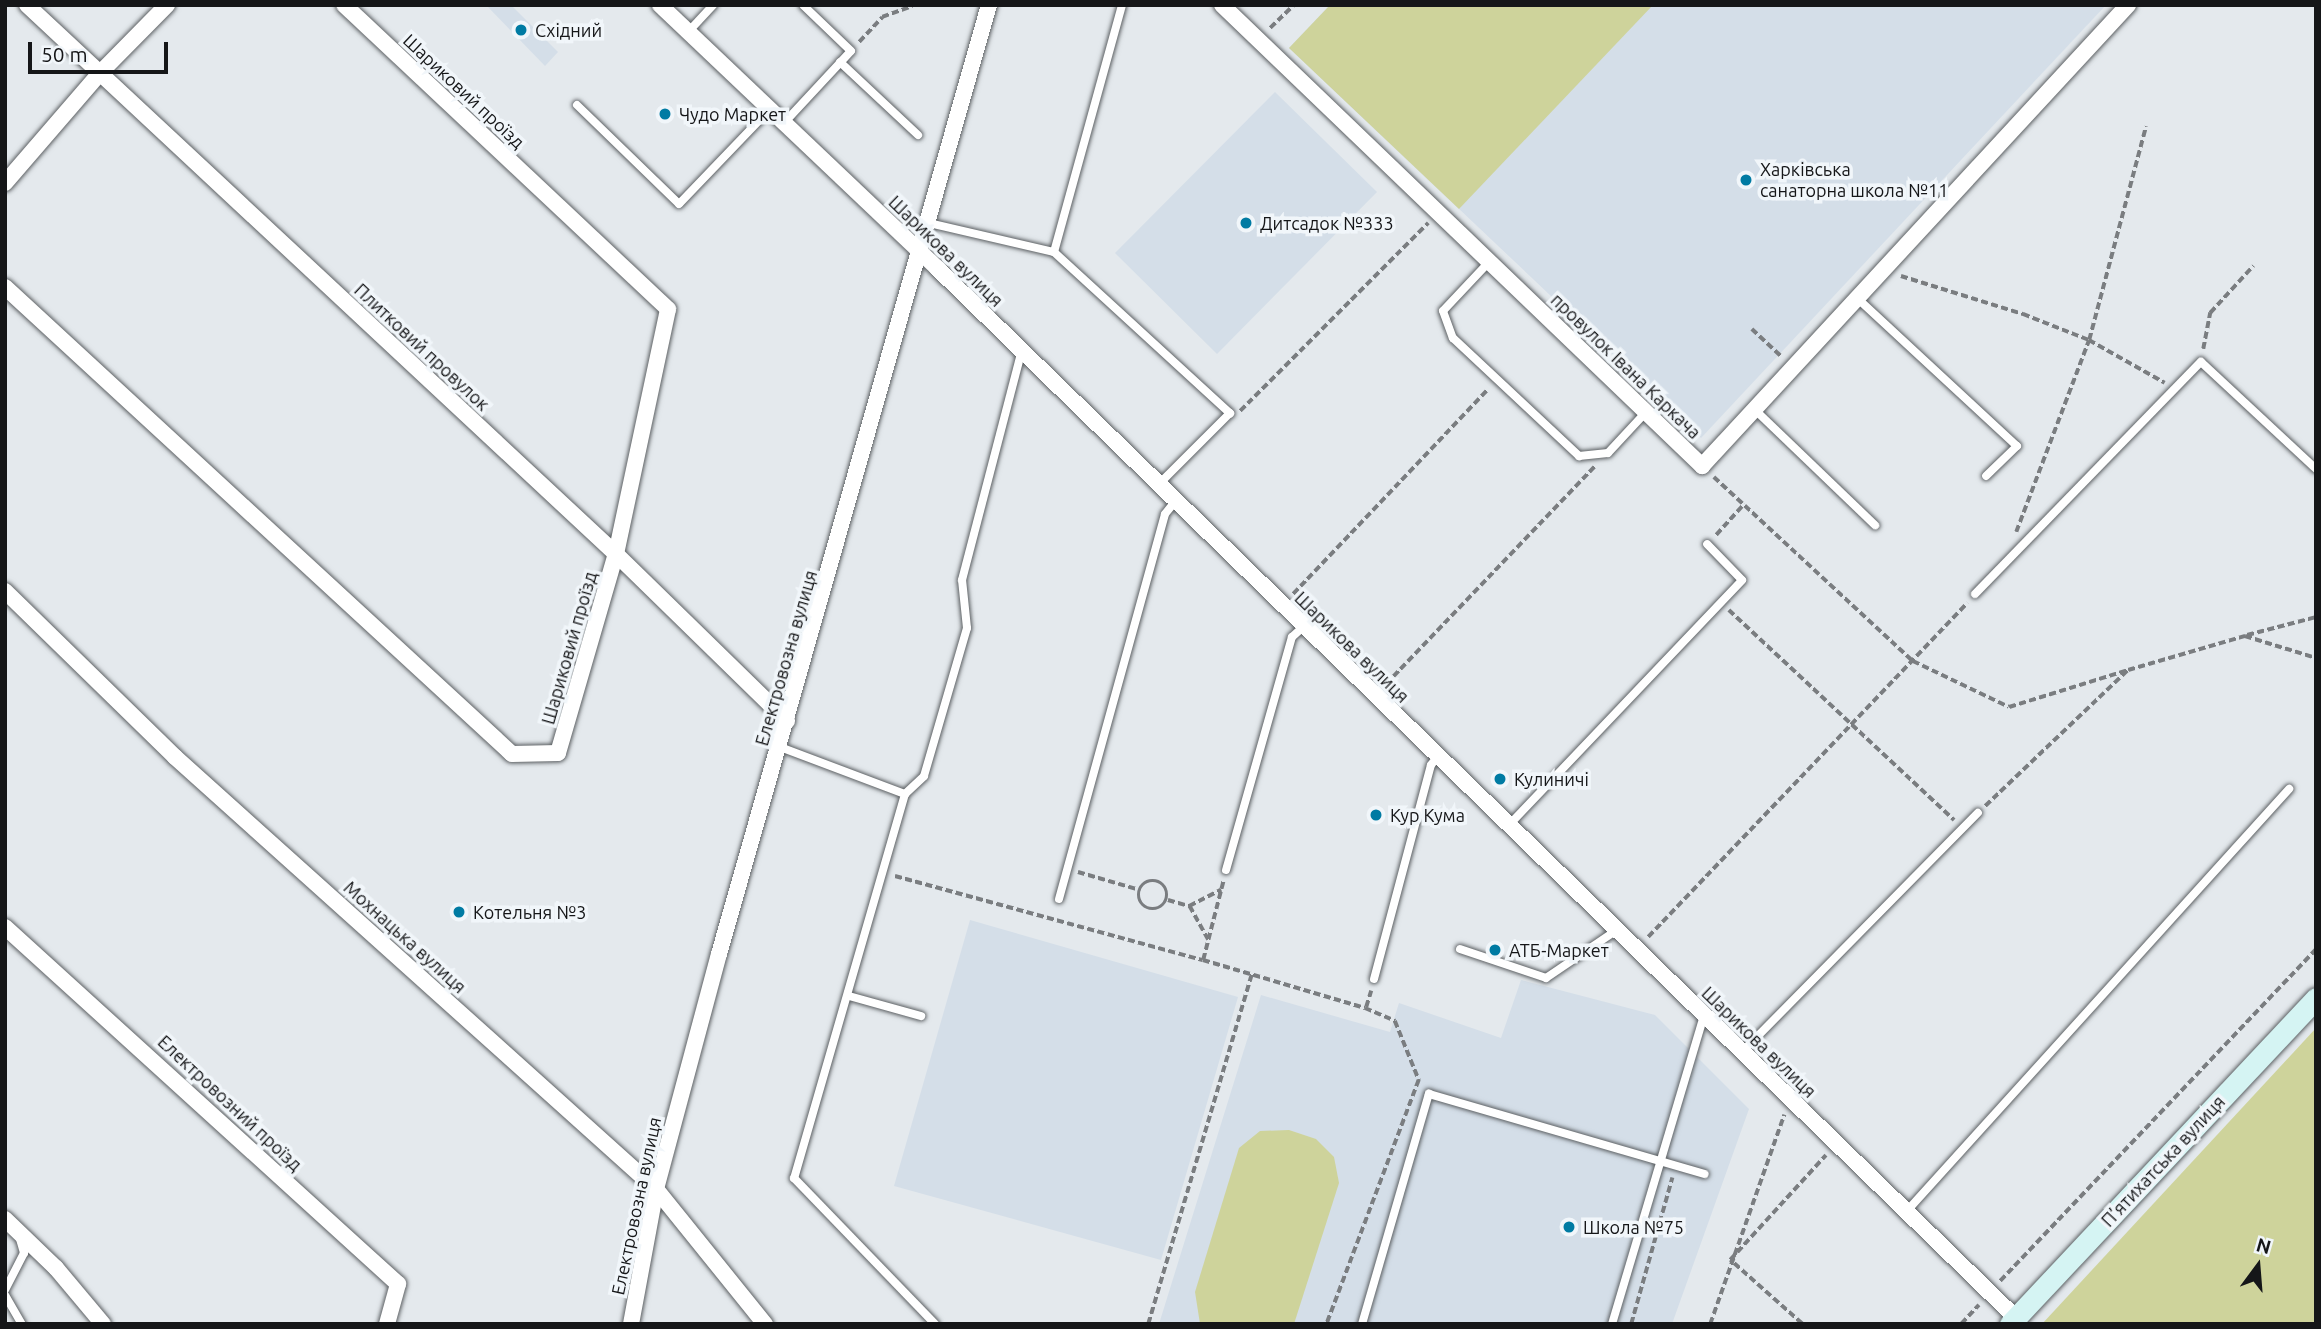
<!DOCTYPE html>
<html>
<head>
<meta charset="utf-8">
<style>
	body { margin:0 }
	#map { position:relative; width:2321px; height:1329px; overflow:hidden; background:#e4e9ed; font-family:Ubuntu,sans-serif }
	div>[style] { position:absolute }
	[style*='--x'] { left:calc(var(--x)*1px); top:calc(var(--y)*1px); width:calc(var(--w)*1px); rotate:calc(var(--a)*1deg) }
	.built>* { inset:0; background:#d4dee8 }
	.green>* { inset:0; background:#ced39b }
	.path>* { height:3.5px; margin-top:-1.75px; transform-origin:0; background:repeating-linear-gradient(90deg,#7a7d80 0 7px,transparent 0 10.5px) }
	.path>.ring { margin:-1.75px; padding:0; box-sizing:content-box; background:none; border:3.5px solid #7a7d80; border-radius:50% }
	.roads { filter:drop-shadow(0 0 2px #5c6063) drop-shadow(0 0 2px #5c6063) }
	.lane>* { height:8px; margin:-4px; padding:0 4px; transform-origin:4px; border-radius:4px; background:#fff }
	.street>* { height:16px; margin:-8px; padding:0 8px; transform-origin:8px; border-radius:8px; background:#fff }
	.secondary>* { height:21px; margin:-10.5px; padding:0 10.5px; transform-origin:10.5px; border-radius:10.5px; background:#d5f4f3 }
	.dots>* { width:19px; height:19px; translate:-50% -50%; box-sizing:border-box; border:4px solid #f1f6fa; border-radius:50% }
	span { translate:-50% -50%; white-space:nowrap; text-align:center; line-height:1.15; -webkit-text-stroke:7px #f1f6fa; paint-order:stroke }
	.poi-label { font-size:18px; color:#151618 }
	.left { translate:0 -50%; text-align:left }
	.street-label { font-size:18px; color:#151618 }
	.frame { position:absolute; inset:0; border:7px solid #151618; pointer-events:none }
	.north { position:absolute; left:2223px; top:1231px; width:70px; height:70px; -webkit-text-stroke:5px #f1f6fa; paint-order:stroke; rotate:16deg; font-size:19px; font-weight:700; line-height:28px; text-align:center; color:#151618 }
	.north::after { content:''; display:block; margin:auto; width:24px; height:32px; background:#151618; clip-path:polygon(50% 0,100% 100%,50% 72%,0 100%) }
	.scale { position:absolute; left:28px; top:42px; width:140px; height:32px; box-sizing:border-box; border:4px solid #151618; border-top:0; padding-left:9px; font-size:21px; line-height:24px; white-space:nowrap; color:#151618; -webkit-text-stroke:5px #f1f6fa; paint-order:stroke }
</style>
</head>
<body>
<div id="map">
	<div class="built">
		<i style="clip-path:polygon(486px 5px,511px 5px,558px 52px,545px 66px)"></i>
		<i style="clip-path:polygon(1330px 5px,2106px 5px,1701px 438px,1289px 48px)"></i>
		<i style="clip-path:polygon(1275px 92px,1377px 192px,1217px 354px,1115px 253px)"></i>
		<i style="clip-path:polygon(970px 920px,1238px 997px,1161px 1260px,894px 1186px)"></i>
		<i style="clip-path:polygon(1521px 980px,1655px 1015px,1749px 1109px,1672px 1324px,1159px 1324px,1261px 995px,1390px 1032px,1399px 1003px,1501px 1038px)"></i>
	</div>
	<div class="green">
		<i style="clip-path:polygon(1330px 5px,1653px 5px,1459px 209px,1289px 48px)"></i>
		<i style="clip-path:polygon(2316px 1028px,2316px 1324px,2042px 1324px)"></i>
		<i style="clip-path:polygon(1289px 1130px,1316px 1139px,1334px 1157px,1339px 1183px,1294px 1324px,1200px 1324px,1195px 1292px,1239px 1148px,1260px 1131px)"></i>
	</div>
	<div class="path">
		<i style="--x:1270;--y:28;--w:33;--a:-44"></i>
		<i style="--x:859;--y:42;--w:34;--a:-47"></i>
		<i style="--x:882;--y:17;--w:32;--a:-20"></i>
		<i style="--x:1901;--y:276;--w:128;--a:17.3"></i>
		<i style="--x:2023;--y:314;--w:71;--a:21.5"></i>
		<i style="--x:2089;--y:340;--w:87;--a:29.5"></i>
		<i style="--x:1752;--y:329;--w:40;--a:43"></i>
		<i style="--x:2203;--y:349;--w:37;--a:-79"></i>
		<i style="--x:2210;--y:313;--w:64;--a:-47.5"></i>
		<i style="--x:1240;--y:411;--w:266;--a:-45"></i>
		<i style="--x:1714;--y:477;--w:271;--a:42.8"></i>
		<i style="--x:1913;--y:661;--w:106;--a:25.6"></i>
		<i style="--x:2009;--y:707;--w:125;--a:-17.3"></i>
		<i style="--x:2016;--y:532;--w:205;--a:-69.2"></i>
		<i style="--x:2089;--y:340;--w:221;--a:-75.1"></i>
		<i style="--x:1716;--y:535;--w:42;--a:-47.9"></i>
		<i style="--x:1293;--y:594;--w:283;--a:-46.4"></i>
		<i style="--x:1729;--y:610;--w:308;--a:43"></i>
		<i style="--x:2247;--y:635;--w:71;--a:-14.6"></i>
		<i style="--x:1386;--y:684;--w:301;--a:-46.2"></i>
		<i style="--x:1985;--y:806;--w:197;--a:-43.6"></i>
		<i style="--x:2128;--y:670;--w:122;--a:-16.2"></i>
		<i style="--x:2245;--y:636;--w:74;--a:17.2"></i>
		<i style="--x:1078;--y:872;--w:65;--a:16.2"></i>
		<i style="--x:895;--y:876;--w:319;--a:15.3"></i>
		<i style="--x:1203;--y:960;--w:169;--a:16.5"></i>
		<i style="--x:1365;--y:1008;--w:33;--a:23"></i>
		<i style="--x:1395;--y:1021;--w:64;--a:67.9"></i>
		<i style="--x:1419;--y:1080;--w:261;--a:110.7"></i>
		<i class="ring" style="left:1139px;top:881px;width:24.5px;height:24.5px"></i>
		<i style="--x:1168;--y:900;--w:22;--a:16"></i>
		<i style="--x:1648;--y:937;--w:462;--a:-46.3"></i>
		<i style="--x:1208;--y:940;--w:39;--a:-119"></i>
		<i style="--x:1189;--y:906;--w:36;--a:-27"></i>
		<i style="--x:1203;--y:960;--w:81;--a:-75.6"></i>
		<i style="--x:1366;--y:1007;--w:17;--a:-73"></i>
		<i style="--x:2000;--y:1281;--w:458;--a:-46.4"></i>
		<i style="--x:1148;--y:1324;--w:365;--a:-73.5"></i>
		<i style="--x:1631;--y:1324;--w:152;--a:-74.3"></i>
		<i style="--x:1710;--y:1324;--w:222;--a:-70.5"></i>
		<i style="--x:1802;--y:1324;--w:96;--a:-138.4"></i>
		<i style="--x:1730;--y:1260;--w:142;--a:-47.6"></i>
		<i style="--x:1961;--y:1324;--w:26;--a:-47"></i>
	</div>
	<div class="roads">
		<div class="lane">
			<i style="--x:688;--y:32;--w:37;--a:-47"></i>
			<i style="--x:840;--y:62;--w:107;--a:43.1"></i>
			<i style="--x:577;--y:105;--w:142;--a:44.1"></i>
			<i style="--x:679;--y:204;--w:132;--a:-46.2"></i>
			<i style="--x:784;--y:123;--w:98;--a:-47.1"></i>
			<i style="--x:851;--y:51;--w:66;--a:-136.2"></i>
			<i style="--x:929;--y:223;--w:128;--a:13.1"></i>
			<i style="--x:1054;--y:252;--w:239;--a:42.5"></i>
			<i style="--x:1230;--y:413;--w:102;--a:135"></i>
			<i style="--x:1054;--y:252;--w:256;--a:-74.6"></i>
			<i style="--x:1489;--y:262;--w:67;--a:133.2"></i>
			<i style="--x:1443;--y:311;--w:29;--a:70"></i>
			<i style="--x:1453;--y:338;--w:173;--a:43.1"></i>
			<i style="--x:1579;--y:456;--w:29;--a:-6"></i>
			<i style="--x:1608;--y:453;--w:56;--a:-47.2"></i>
			<i style="--x:1857;--y:298;--w:218;--a:42.8"></i>
			<i style="--x:2017;--y:446;--w:43;--a:135.9"></i>
			<i style="--x:1754;--y:409;--w:168;--a:43.8"></i>
			<i style="--x:1975;--y:594;--w:324;--a:-45.8"></i>
			<i style="--x:2201;--y:362;--w:157;--a:42.9"></i>
			<i style="--x:780;--y:747;--w:134;--a:20.6"></i>
			<i style="--x:905;--y:794;--w:26;--a:-43"></i>
			<i style="--x:924;--y:776;--w:154;--a:-73.8"></i>
			<i style="--x:967;--y:628;--w:48;--a:-95.9"></i>
			<i style="--x:962;--y:580;--w:238;--a:-75.4"></i>
			<i style="--x:905;--y:794;--w:400;--a:106.1"></i>
			<i style="--x:794;--y:1178;--w:203;--a:46"></i>
			<i style="--x:1509;--y:825;--w:338;--a:-46.4"></i>
			<i style="--x:1742;--y:580;--w:50;--a:-134.2"></i>
			<i style="--x:1226;--y:870;--w:242;--a:-74.2"></i>
			<i style="--x:1292;--y:637;--w:15;--a:-42"></i>
			<i style="--x:1059;--y:899;--w:399;--a:-74.6"></i>
			<i style="--x:1165;--y:514;--w:14;--a:-51"></i>
			<i style="--x:1460;--y:949;--w:91;--a:18.6"></i>
			<i style="--x:1546;--y:978;--w:86;--a:-34.1"></i>
			<i style="--x:1374;--y:979;--w:221;--a:-75.1"></i>
			<i style="--x:1431;--y:765;--w:11;--a:-52"></i>
			<i style="--x:849;--y:996;--w:75;--a:15.5"></i>
			<i style="--x:1742;--y:1052;--w:336;--a:-45.4"></i>
			<i style="--x:1906;--y:1212;--w:571;--a:-47.84"></i>
			<i style="--x:5;--y:1290;--w:42;--a:-62.8"></i>
			<i style="--x:24;--y:1253;--w:18;--a:-106"></i>
			<i style="--x:5;--y:1295;--w:34;--a:60"></i>
			<i style="--x:1362;--y:1324;--w:240;--a:-73.8"></i>
			<i style="--x:1429;--y:1094;--w:287;--a:16.2"></i>
			<i style="--x:1612;--y:1324;--w:322;--a:-73.4"></i>
		</div>
		<div class="street">
			<i style="--x:27;--y:5;--w:805;--a:42.99"></i>
			<i style="--x:616;--y:554;--w:239;--a:44.3"></i>
			<i style="--x:660;--y:5;--w:382;--a:43.5"></i>
			<i style="--x:937;--y:268;--w:1506;--a:44.22"></i>
			<i style="--x:1222;--y:5;--w:666;--a:43.84"></i>
			<i style="--x:1702;--y:466;--w:628;--a:-47.26"></i>
			<i style="--x:5;--y:183;--w:144;--a:-49.2"></i>
			<i style="--x:99;--y:74;--w:97;--a:-45.4"></i>
			<i style="--x:5;--y:287;--w:689;--a:42.65"></i>
			<i style="--x:512;--y:754;--w:46;--a:-1.2"></i>
			<i style="--x:558;--y:753;--w:207;--a:-73.8"></i>
			<i style="--x:616;--y:554;--w:250;--a:-78"></i>
			<i style="--x:668;--y:309;--w:444;--a:-136.8"></i>
			<i style="--x:5;--y:591;--w:238;--a:44.3"></i>
			<i style="--x:175;--y:757;--w:647;--a:41.93"></i>
			<i style="--x:656;--y:1189;--w:174;--a:51.1"></i>
			<i style="--x:5;--y:927;--w:531;--a:42.25"></i>
			<i style="--x:398;--y:1284;--w:41;--a:105.4"></i>
			<i style="--x:5;--y:1219;--w:71;--a:43.9"></i>
			<i style="--x:56;--y:1268;--w:73;--a:50"></i>
			<i style="--x:631;--y:1324;--w:137;--a:-79.5"></i>
			<i style="--x:656;--y:1189;--w:243;--a:-75"></i>
			<i style="--x:719;--y:954;--w:987;--a:-74.12"></i>
		</div>
		<div class="secondary">
			<i style="--x:2010;--y:1324;--w:447;--a:-46.8"></i>
		</div>
	</div>
	<div class="dots">
		<i style="left:521px;top:30px;background:#007ba3"></i>
		<i style="left:665px;top:114px;background:#007ba3"></i>
		<i style="left:1746px;top:180px;background:#007ba3"></i>
		<i style="left:1246px;top:223px;background:#007ba3"></i>
		<i style="left:1500px;top:779px;background:#007ba3"></i>
		<i style="left:1376px;top:815px;background:#007ba3"></i>
		<i style="left:459px;top:912px;background:#007ba3"></i>
		<i style="left:1495px;top:950px;background:#007ba3"></i>
		<i style="left:1569px;top:1227px;background:#007ba3"></i>
	</div>
	<div class="poi-label">
		<span class="left" style="left:535px;top:30px">Східний</span>
		<span class="left" style="left:679px;top:114px">Чудо Маркет</span>
		<span class="left" style="left:1760px;top:180px">Харківська<br>санаторна школа №11</span>
		<span class="left" style="left:1260px;top:223px">Дитсадок №333</span>
		<span class="left" style="left:1514px;top:779px">Кулиничі</span>
		<span class="left" style="left:1390px;top:815px">Кур Кума</span>
		<span class="left" style="left:473px;top:912px">Котельня №3</span>
		<span class="left" style="left:1509px;top:950px">АТБ-Маркет</span>
		<span class="left" style="left:1583px;top:1227px">Школа №75</span>
	</div>
	<div class="street-label">
		<span style="left:464px;top:91px;rotate:43deg">Шариковий проїзд</span>
		<span style="left:946px;top:251px;rotate:44deg">Шарикова вулиця</span>
		<span style="left:422px;top:347px;rotate:43deg">Плитковий провулок</span>
		<span style="left:1626px;top:366px;rotate:44deg">провулок Івана Каркача</span>
		<span style="left:1352px;top:647px;rotate:44deg">Шарикова вулиця</span>
		<span style="left:569px;top:648px;rotate:-74deg">Шариковий проїзд</span>
		<span style="left:786px;top:658px;rotate:-74deg">Електровозна вулиця</span>
		<span style="left:405px;top:937px;rotate:42deg">Мохнацька вулиця</span>
		<span style="left:1759px;top:1042px;rotate:44deg">Шарикова вулиця</span>
		<span style="left:230px;top:1103px;rotate:43deg">Електровозний проїзд</span>
		<span style="left:2163px;top:1161px;rotate:-47deg">П’ятихатська вулиця</span>
		<span style="left:636px;top:1206px;rotate:-78deg">Електровозна вулиця</span>
	</div>
	<div class="frame"></div>
	<div class="north">N</div>
	<div class="scale">50 m</div>
</div>
</body>
</html>
